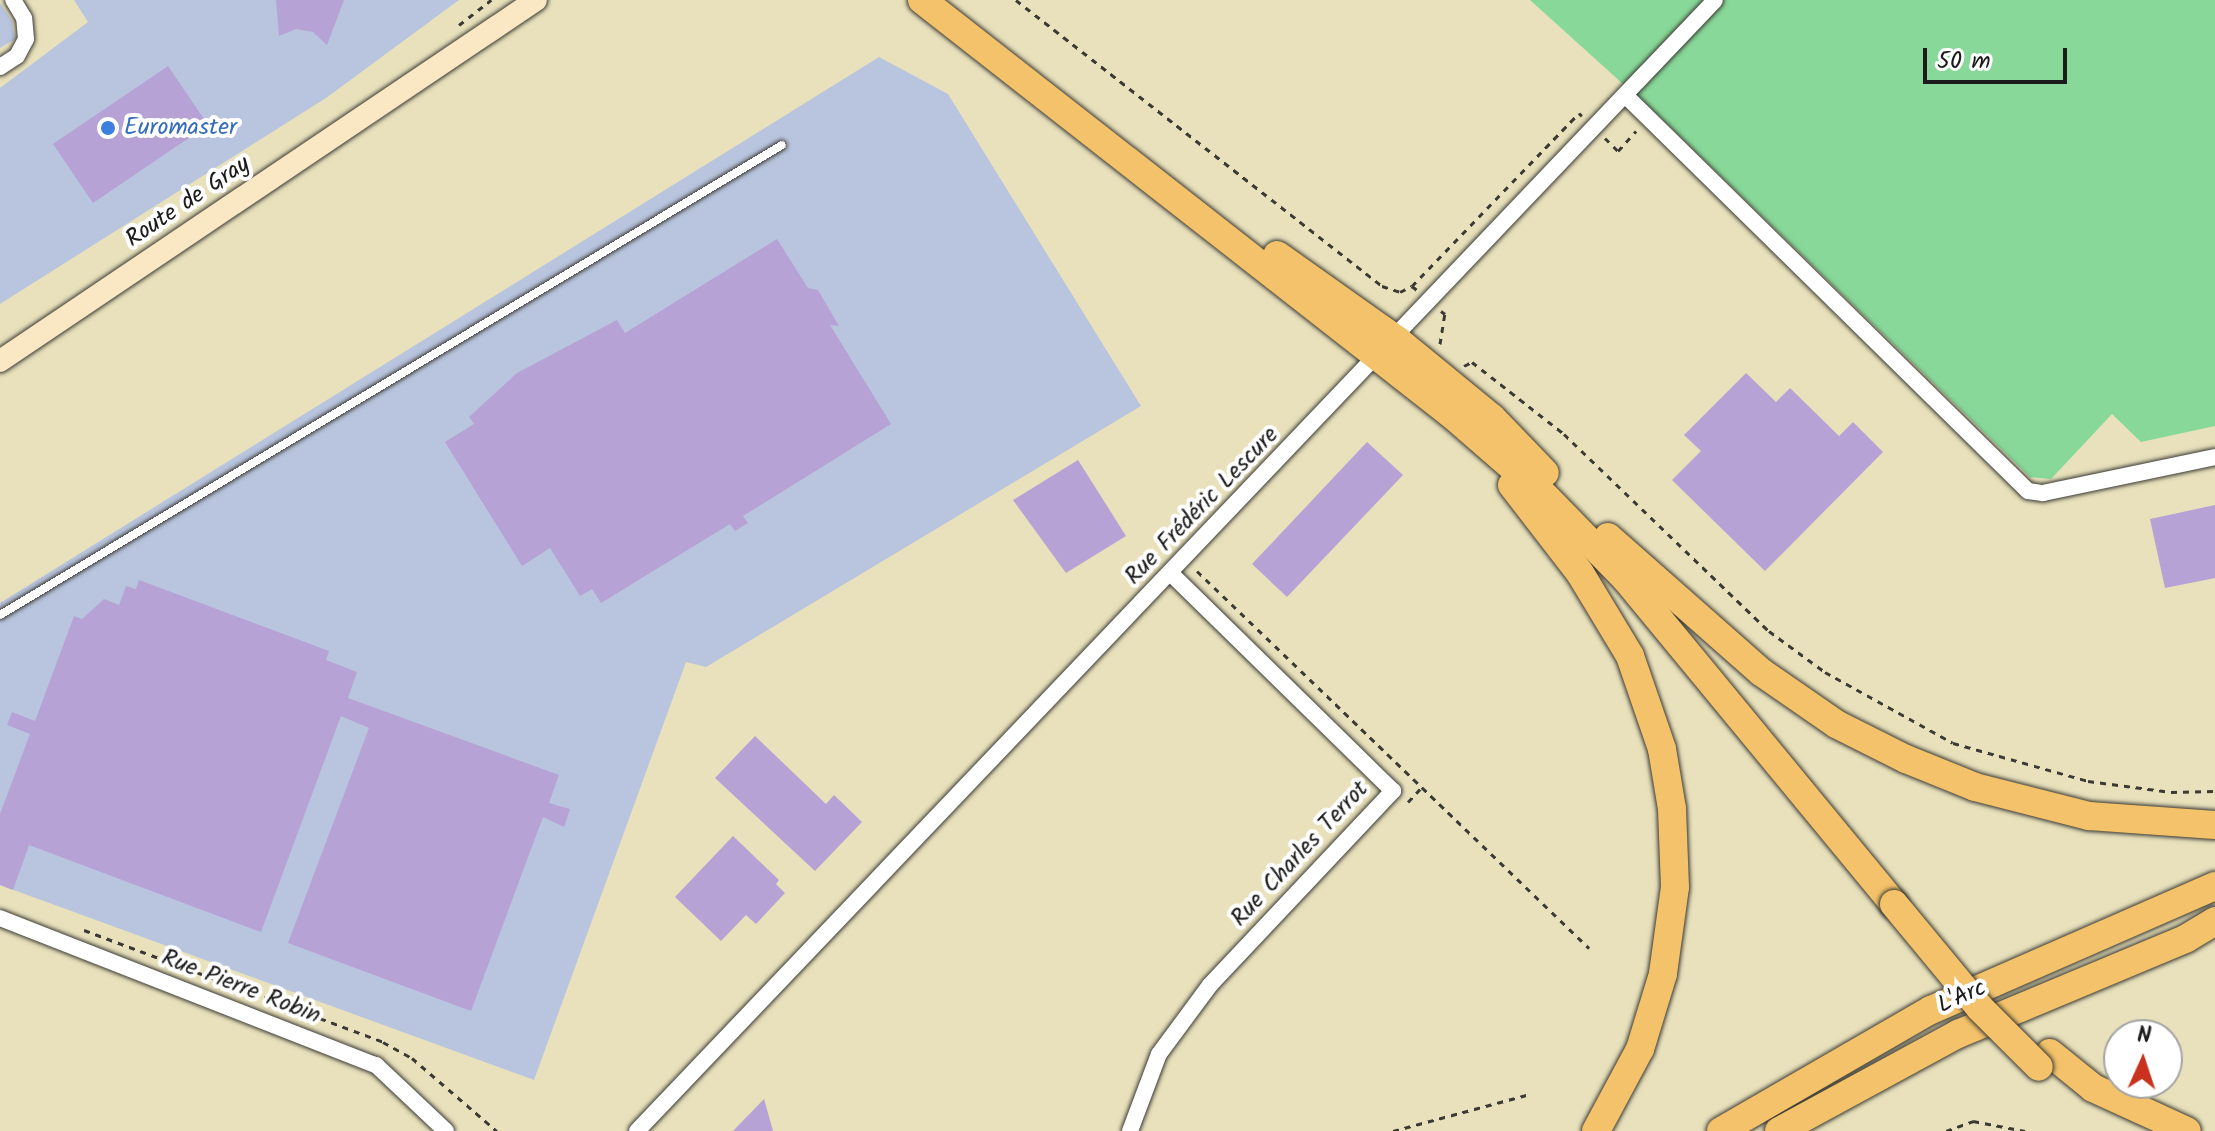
<!DOCTYPE html>
<html>
<head>
<meta charset="utf-8">
<style>
	body { margin:0 }
	#map { position:relative; width:2215px; height:1131px; overflow:hidden; background:#e8e1bc; font-family:Kalam,sans-serif }
	div>[style] { position:absolute }
	[style*='--x'] { left:calc(var(--x)*1px); top:calc(var(--y)*1px); width:calc(var(--w)*1px); rotate:calc(var(--a)*1deg) }
	.industrial>* { inset:0; background:#b9c5de }
	.green>* { inset:0; background:#88d999 }
	.building>* { inset:0; background:#b6a2d4 }
	.path>* { height:3px; margin-top:-1.5px; transform-origin:0; background:repeating-linear-gradient(90deg,#3b3a34 0 6px,transparent 0 12px) }
	.roads { filter:drop-shadow(0 0 2px #3b3a34) drop-shadow(0 0 2px #3b3a34) }
	.lane>* { height:8px; margin:-4px; padding:0 4px; transform-origin:4px; border-radius:4px; background:#fff }
	.street>* { height:16px; margin:-8px; padding:0 8px; transform-origin:8px; border-radius:8px; background:#fff }
	.secondary>* { height:22px; margin:-11px; padding:0 11px; transform-origin:11px; border-radius:11px; background:#fae7c3 }
	.highway>* { height:28px; margin:-14px; padding:0 14px; transform-origin:14px; border-radius:14px; background:#f3c26a }
	.bridges { filter:drop-shadow(0 0 2px #3b3a34) drop-shadow(0 0 2px #3b3a34) }
	.highway-bridge>* { height:28px; margin:-14px; padding:0 14px; transform-origin:14px; border-radius:14px; background:#f3c26a }
	.dots>* { width:22px; height:22px; translate:-50% -50%; box-sizing:border-box; border:4px solid #fff; border-radius:50% }
	span { translate:-50% -50%; white-space:nowrap; text-align:center; line-height:1.15; -webkit-text-stroke:8px #fff; paint-order:stroke }
	.shop-label { font-size:24px; color:#366cbe }
	.left { translate:0 -50%; text-align:left }
	.street-label { font-size:24px; color:#1c1c1c }
	.north { position:absolute; left:2103px; top:1019px; width:80px; height:80px; box-sizing:border-box; background:#fff; border:2px solid #a4a4a4; border-radius:50%; rotate:3deg; font-size:22px; font-weight:700; line-height:32px; text-align:center; color:#1c1c1c }
	.north::after { content:''; display:block; margin:auto; width:28px; height:36px; background:#c8321e; clip-path:polygon(50% 0,100% 100%,50% 72%,0 100%) }
	.scale { position:absolute; left:1923px; top:48px; width:144px; height:36px; box-sizing:border-box; border:4px solid #1c1c1c; border-top:0; padding-left:10px; font-size:24px; line-height:28px; white-space:nowrap; color:#1c1c1c; -webkit-text-stroke:6px #fff; paint-order:stroke }
</style>
</head>
<body>
<div id="map">
	<div class="industrial">
		<i style="clip-path:polygon(74px 0,459px 0,326px 98px,0 304px,0 88px,88px 22px)"></i>
		<i style="clip-path:polygon(0 3px,12px 21px,15px 39px,0 48px)"></i>
		<i style="clip-path:polygon(879px 57px,948px 94px,1141px 406px,706px 667px,686px 662px,534px 1080px,0 885px,0 603px)"></i>
	</div>
	<div class="green">
		<i style="clip-path:polygon(1530px 0,2215px 0,2215px 426px,2141px 442px,2112px 414px,2051px 479px,2030px 477px,1665px 122px)"></i>
	</div>
	<div class="building">
		<i style="clip-path:polygon(276px 0,344px 0,327px 45px,313px 32px,296px 29px,279px 36px)"></i>
		<i style="clip-path:polygon(168px 66px,208px 125px,93px 203px,53px 144px)"></i>
		<i style="clip-path:polygon(777px 239px,808px 288px,818px 290px,839px 326px,830px 325px,891px 424px,743px 516px,748px 523px,735px 531px,730px 524px,601px 603px,592px 589px,580px 596px,550px 548px,522px 566px,445px 442px,474px 424px,469px 417px,517px 373px,617px 320px,625px 333px)"></i>
		<i style="clip-path:polygon(1746px 373px,1776px 402px,1790px 388px,1839px 436px,1853px 422px,1883px 452px,1765px 571px,1672px 480px,1701px 451px,1684px 435px)"></i>
		<i style="clip-path:polygon(1367px 442px,1403px 475px,1287px 597px,1252px 564px)"></i>
		<i style="clip-path:polygon(1078px 460px,1126px 536px,1066px 573px,1013px 500px)"></i>
		<i style="clip-path:polygon(2215px 505px,2215px 578px,2165px 588px,2150px 519px)"></i>
		<i style="clip-path:polygon(139px 580px,329px 651px,326px 660px,357px 672px,348px 698px,559px 775px,549px 803px,570px 809px,564px 827px,543px 817px,471px 1011px,288px 943px,369px 728px,341px 716px,261px 932px,29px 845px,13px 890px,0 885px,0 814px,30px 734px,7px 725px,12px 712px,35px 721px,74px 616px,82px 619px,104px 599px,119px 605px,126px 586px,136px 589px)"></i>
		<i style="clip-path:polygon(755px 736px,826px 804px,834px 795px,862px 822px,815px 871px,715px 778px)"></i>
		<i style="clip-path:polygon(733px 836px,779px 880px,776px 884px,785px 893px,756px 924px,746px 915px,721px 941px,675px 897px)"></i>
		<i style="clip-path:polygon(764px 1099px,773px 1131px,733px 1131px)"></i>
	</div>
	<div class="path">
		<i style="--x:1016;--y:0;--w:464;--a:38"></i>
		<i style="--x:1382;--y:286;--w:19;--a:18"></i>
		<i style="--x:1400;--y:292;--w:13;--a:-27"></i>
		<i style="--x:1412;--y:286;--w:6;--a:39"></i>
		<i style="--x:459;--y:25;--w:41;--a:-38"></i>
		<i style="--x:1605;--y:138;--w:18;--a:45"></i>
		<i style="--x:1618;--y:151;--w:27;--a:-48"></i>
		<i style="--x:1412;--y:286;--w:240;--a:-46"></i>
		<i style="--x:1579;--y:113;--w:4;--a:45"></i>
		<i style="--x:1440;--y:344;--w:30;--a:-81"></i>
		<i style="--x:1445;--y:314;--w:5;--a:-143"></i>
		<i style="--x:1464;--y:366;--w:9;--a:-27"></i>
		<i style="--x:1472;--y:362;--w:117;--a:38"></i>
		<i style="--x:1564;--y:434;--w:284;--a:43.9"></i>
		<i style="--x:1769;--y:631;--w:69;--a:36.2"></i>
		<i style="--x:1825;--y:672;--w:146;--a:29"></i>
		<i style="--x:1953;--y:743;--w:140;--a:15.7"></i>
		<i style="--x:2088;--y:781;--w:84;--a:7.5"></i>
		<i style="--x:2171;--y:792;--w:44;--a:-1.3"></i>
		<i style="--x:1197;--y:571;--w:544;--a:43.88"></i>
		<i style="--x:1408;--y:802;--w:21;--a:-47"></i>
		<i style="--x:84;--y:930;--w:319;--a:20.5"></i>
		<i style="--x:383;--y:1042;--w:33;--a:29"></i>
		<i style="--x:412;--y:1058;--w:112;--a:40.7"></i>
		<i style="--x:1393;--y:1131;--w:142;--a:-15.1"></i>
		<i style="--x:1946;--y:1131;--w:29;--a:-20"></i>
		<i style="--x:1973;--y:1121;--w:53;--a:10.9"></i>
	</div>
	<div class="roads">
		<div class="lane">
			<i style="--x:0;--y:615;--w:912;--a:-31.01"></i>
		</div>
		<div class="street">
			<i style="--x:0;--y:67;--w:20;--a:-33"></i>
			<i style="--x:17;--y:56;--w:19;--a:-62"></i>
			<i style="--x:26;--y:39;--w:21;--a:-95"></i>
			<i style="--x:24;--y:18;--w:21;--a:-121"></i>
			<i style="--x:1625;--y:95;--w:565;--a:44.5"></i>
			<i style="--x:2028;--y:491;--w:15;--a:8"></i>
			<i style="--x:2043;--y:493;--w:176;--a:-11.8"></i>
			<i style="--x:0;--y:918;--w:404;--a:21.4"></i>
			<i style="--x:376;--y:1065;--w:96;--a:43.3"></i>
			<i style="--x:637;--y:1131;--w:1562;--a:-46.37"></i>
			<i style="--x:1130;--y:1131;--w:82;--a:-69.4"></i>
			<i style="--x:1159;--y:1054;--w:86;--a:-53.5"></i>
			<i style="--x:1210;--y:985;--w:267;--a:-46.7"></i>
			<i style="--x:1393;--y:791;--w:312;--a:-135.6"></i>
		</div>
		<div class="secondary">
			<i style="--x:0;--y:361;--w:646;--a:-33.96"></i>
		</div>
		<div class="highway">
			<i style="--x:922;--y:0;--w:672;--a:38.05"></i>
			<i style="--x:1451;--y:414;--w:118;--a:40.9"></i>
			<i style="--x:1540;--y:491;--w:123;--a:45.7"></i>
			<i style="--x:1626;--y:579;--w:421;--a:50.5"></i>
			<i style="--x:1277;--y:255;--w:147;--a:35.3"></i>
			<i style="--x:1397;--y:340;--w:123;--a:39.4"></i>
			<i style="--x:1492;--y:418;--w:76;--a:46.1"></i>
			<i style="--x:1512;--y:485;--w:111;--a:52.3"></i>
			<i style="--x:1580;--y:573;--w:97;--a:58.9"></i>
			<i style="--x:1630;--y:656;--w:98;--a:71"></i>
			<i style="--x:1662;--y:749;--w:61;--a:80.5"></i>
			<i style="--x:1672;--y:809;--w:78;--a:87.8"></i>
			<i style="--x:1675;--y:887;--w:88;--a:97.9"></i>
			<i style="--x:1663;--y:974;--w:78;--a:107"></i>
			<i style="--x:1640;--y:1049;--w:93;--a:118.2"></i>
			<i style="--x:1608;--y:537;--w:204;--a:41.4"></i>
			<i style="--x:1761;--y:672;--w:91;--a:34.7"></i>
			<i style="--x:1836;--y:724;--w:78;--a:26.6"></i>
			<i style="--x:1906;--y:759;--w:74;--a:22.1"></i>
			<i style="--x:1975;--y:787;--w:118;--a:14.3"></i>
			<i style="--x:2089;--y:816;--w:126;--a:4.1"></i>
			<i style="--x:2050;--y:1053;--w:55;--a:39.1"></i>
			<i style="--x:2093;--y:1088;--w:103;--a:24.6"></i>
			<i style="--x:1721;--y:1131;--w:242;--a:-30"></i>
			<i style="--x:1931;--y:1010;--w:310;--a:-23.6"></i>
			<i style="--x:1779;--y:1131;--w:204;--a:-28.5"></i>
			<i style="--x:1958;--y:1034;--w:248;--a:-22.7"></i>
			<i style="--x:2187;--y:938;--w:33;--a:-31"></i>
		</div>
	</div>
	<div class="bridges">
		<div class="highway-bridge">
			<i style="--x:1894;--y:904;--w:135;--a:50.4"></i>
			<i style="--x:1980;--y:1008;--w:83;--a:45"></i>
		</div>
	</div>
	<div class="dots">
		<i style="left:108px;top:128px;background:#3f7fe0"></i>
	</div>
	<div class="shop-label">
		<span class="left" style="left:124px;top:128px">Euromaster</span>
	</div>
	<div class="street-label">
		<span style="left:188px;top:202px;rotate:-34deg">Route de Gray</span>
		<span style="left:1202px;top:506px;rotate:-46deg">Rue Frédéric Lescure</span>
		<span style="left:1300px;top:854px;rotate:-47deg">Rue Charles Terrot</span>
		<span style="left:241px;top:987px;rotate:21deg">Rue Pierre Robin</span>
		<span style="left:1962px;top:997px;rotate:-24deg">L'Arc</span>
	</div>
	<div class="north">N</div>
	<div class="scale">50 m</div>
</div>
</body>
</html>
